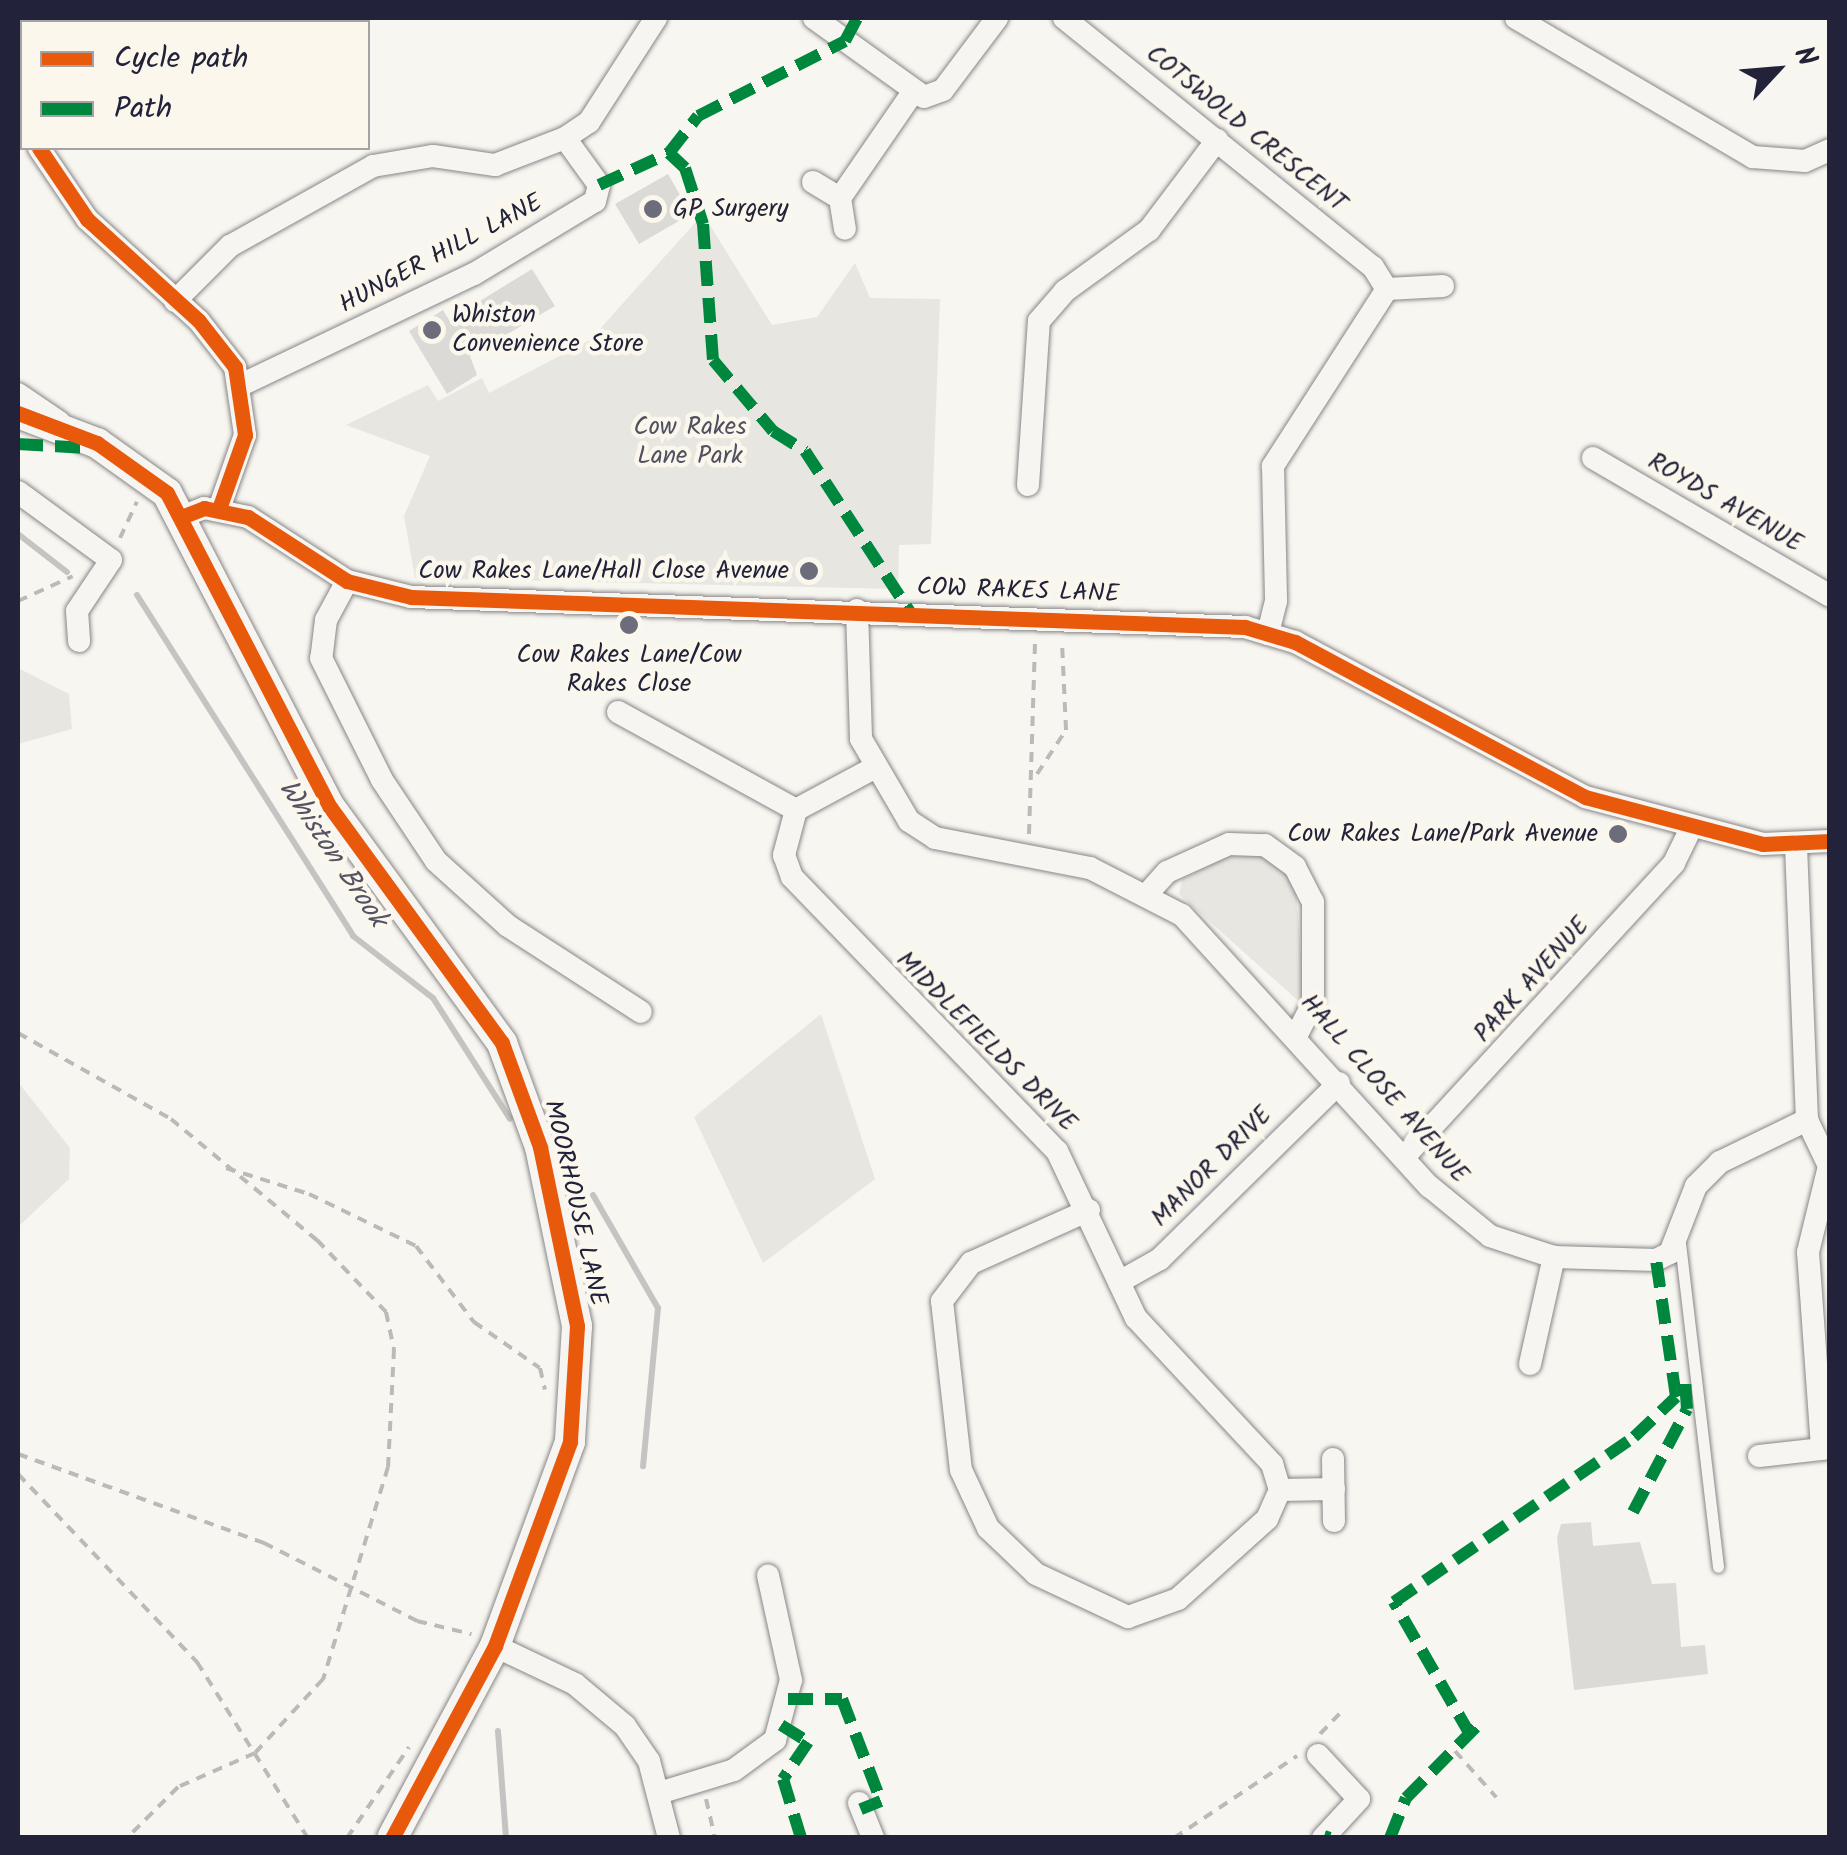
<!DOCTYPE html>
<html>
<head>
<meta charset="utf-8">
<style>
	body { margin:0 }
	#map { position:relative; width:1847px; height:1855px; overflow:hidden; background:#f8f6f0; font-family:Kalam,sans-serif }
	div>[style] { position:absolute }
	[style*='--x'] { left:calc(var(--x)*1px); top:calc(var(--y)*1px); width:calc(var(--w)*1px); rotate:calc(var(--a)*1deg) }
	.green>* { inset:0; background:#e8e6e0 }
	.stream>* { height:6px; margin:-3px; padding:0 3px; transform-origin:3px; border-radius:3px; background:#c6c4c3 }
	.building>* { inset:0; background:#dbdad7 }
	.path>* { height:4px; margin-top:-2px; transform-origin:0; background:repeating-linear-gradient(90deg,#bcbab9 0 10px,transparent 0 18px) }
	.roads { filter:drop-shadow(0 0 2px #878688) drop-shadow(0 0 2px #878688) }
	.service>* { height:11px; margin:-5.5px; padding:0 5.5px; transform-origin:5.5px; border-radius:5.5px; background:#f6f5f1 }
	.minor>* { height:22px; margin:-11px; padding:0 11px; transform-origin:11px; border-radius:11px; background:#f6f5f1 }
	.tertiary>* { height:30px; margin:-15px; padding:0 15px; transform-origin:15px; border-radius:15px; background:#f6f5f1 }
	.quiet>* { height:12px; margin-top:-6px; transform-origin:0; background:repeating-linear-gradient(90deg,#00873e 0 25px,transparent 0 37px) }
	.cycleway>* { height:15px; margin:-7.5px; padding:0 7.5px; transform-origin:7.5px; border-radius:7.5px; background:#e8590c }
	.dots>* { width:28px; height:28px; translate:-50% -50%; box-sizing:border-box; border:5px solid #fbf7ec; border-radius:50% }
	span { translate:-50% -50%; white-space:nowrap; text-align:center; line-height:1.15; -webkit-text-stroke:9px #fbf7ec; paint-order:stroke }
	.street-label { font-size:25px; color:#22223b }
	.poi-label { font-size:25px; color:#22223b }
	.left { translate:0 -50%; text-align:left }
	.right { translate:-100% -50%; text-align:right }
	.park-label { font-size:25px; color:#505061 }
	.water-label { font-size:28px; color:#545364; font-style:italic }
	.frame { position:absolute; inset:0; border:20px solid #22223b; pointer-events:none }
	.legend { position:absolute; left:20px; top:20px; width:350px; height:130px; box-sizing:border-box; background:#fbf7ec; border:2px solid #a4a2a5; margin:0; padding:12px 18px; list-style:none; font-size:30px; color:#22223b }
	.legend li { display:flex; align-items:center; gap:20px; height:50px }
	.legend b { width:50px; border:2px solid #a4a2a5 }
	.north { position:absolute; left:1727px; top:20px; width:100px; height:100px; -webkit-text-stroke:8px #fbf7ec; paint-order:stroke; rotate:64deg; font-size:28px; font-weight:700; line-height:40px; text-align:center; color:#22223b }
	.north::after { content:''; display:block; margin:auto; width:35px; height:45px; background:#22223b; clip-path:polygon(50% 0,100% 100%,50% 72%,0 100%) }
</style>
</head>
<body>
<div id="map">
	<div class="green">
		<i style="clip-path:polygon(703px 214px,772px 325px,817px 317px,855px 263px,870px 298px,940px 299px,931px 544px,899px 545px,898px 589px,415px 578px,404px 516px,430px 456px,346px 425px,428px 385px,438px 401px,482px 378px,489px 393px,590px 340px)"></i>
		<i style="clip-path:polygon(18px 668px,69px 694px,72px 729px,18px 744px)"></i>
		<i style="clip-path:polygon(1232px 853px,1264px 854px,1295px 879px,1305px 1007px,1179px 894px,1182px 880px)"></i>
		<i style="clip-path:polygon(821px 1014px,875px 1179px,763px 1263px,694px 1117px)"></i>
		<i style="clip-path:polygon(18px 1082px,70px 1148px,69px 1179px,18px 1227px)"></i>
	</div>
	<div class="stream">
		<i style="--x:18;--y:534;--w:62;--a:37.8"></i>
		<i style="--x:137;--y:595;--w:404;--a:57.6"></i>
		<i style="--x:353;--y:936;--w:101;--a:37.8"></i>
		<i style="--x:433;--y:998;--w:143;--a:57.5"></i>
		<i style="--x:593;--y:1195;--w:130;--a:60.1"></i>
		<i style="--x:658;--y:1308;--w:159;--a:95.4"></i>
		<i style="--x:498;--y:1731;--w:107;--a:85.7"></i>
	</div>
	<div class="building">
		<i style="clip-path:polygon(668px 174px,691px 214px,639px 244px,615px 204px)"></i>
		<i style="clip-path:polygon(532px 269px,555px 306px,470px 356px,477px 375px,447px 394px,409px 331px,443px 310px,449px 320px)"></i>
		<i style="clip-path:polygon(1591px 1522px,1593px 1546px,1640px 1542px,1652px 1584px,1676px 1583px,1681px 1647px,1705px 1645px,1708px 1674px,1574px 1690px,1557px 1538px,1561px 1524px)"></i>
	</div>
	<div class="path">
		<i style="--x:120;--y:538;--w:40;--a:-65"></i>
		<i style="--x:18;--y:601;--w:60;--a:-24.4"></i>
		<i style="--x:1037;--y:774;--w:53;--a:-56.6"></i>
		<i style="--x:1066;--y:730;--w:88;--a:-92.6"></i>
		<i style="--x:1029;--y:834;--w:193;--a:-88.2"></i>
		<i style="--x:18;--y:1033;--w:176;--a:29.3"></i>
		<i style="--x:171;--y:1119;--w:190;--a:39.7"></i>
		<i style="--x:317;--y:1240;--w:100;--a:46.2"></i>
		<i style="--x:386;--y:1312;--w:38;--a:78"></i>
		<i style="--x:394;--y:1349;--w:118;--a:92.9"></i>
		<i style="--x:388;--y:1467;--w:222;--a:107"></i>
		<i style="--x:323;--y:1679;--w:100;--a:132.6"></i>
		<i style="--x:255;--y:1753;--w:84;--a:156.2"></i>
		<i style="--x:178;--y:1787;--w:72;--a:135"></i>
		<i style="--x:226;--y:1168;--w:87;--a:17.4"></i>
		<i style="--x:309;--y:1194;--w:119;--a:25.9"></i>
		<i style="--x:416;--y:1246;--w:96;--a:52.7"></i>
		<i style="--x:474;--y:1322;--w:80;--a:34.9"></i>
		<i style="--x:540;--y:1368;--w:22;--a:77"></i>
		<i style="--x:18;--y:1454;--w:262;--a:19.9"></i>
		<i style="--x:264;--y:1543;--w:172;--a:27"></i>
		<i style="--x:417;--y:1621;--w:56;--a:13.5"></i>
		<i style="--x:18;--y:1474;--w:260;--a:46.4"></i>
		<i style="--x:197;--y:1662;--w:208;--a:57.8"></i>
		<i style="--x:1320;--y:1734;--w:30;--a:-46"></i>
		<i style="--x:1455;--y:1751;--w:62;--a:48.3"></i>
		<i style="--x:706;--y:1799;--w:40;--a:77"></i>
		<i style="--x:347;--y:1838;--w:110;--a:-55.7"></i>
		<i style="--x:1174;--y:1838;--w:148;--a:-33.7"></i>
	</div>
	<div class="roads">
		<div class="service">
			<i style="--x:1680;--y:1243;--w:326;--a:83.3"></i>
		</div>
		<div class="minor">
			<i style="--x:173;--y:18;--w:4;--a:63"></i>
			<i style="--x:814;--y:18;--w:135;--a:35.7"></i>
			<i style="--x:924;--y:97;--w:20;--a:-20"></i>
			<i style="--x:943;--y:90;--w:90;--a:-53.1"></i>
			<i style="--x:1064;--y:18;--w:397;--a:38.9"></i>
			<i style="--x:1373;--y:267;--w:26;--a:58"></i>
			<i style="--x:1387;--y:289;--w:211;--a:122.8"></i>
			<i style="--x:1273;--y:466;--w:135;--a:88.7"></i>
			<i style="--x:1276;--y:601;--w:34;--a:104"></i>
			<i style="--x:1516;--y:18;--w:275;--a:30.4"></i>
			<i style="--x:1753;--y:157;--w:52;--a:4.4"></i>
			<i style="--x:1805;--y:161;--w:27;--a:-24"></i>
			<i style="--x:207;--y:22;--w:11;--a:-22"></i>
			<i style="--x:18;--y:117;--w:8;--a:60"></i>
			<i style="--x:39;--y:148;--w:86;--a:55.9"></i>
			<i style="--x:87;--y:219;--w:151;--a:42.3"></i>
			<i style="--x:199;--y:321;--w:58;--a:52"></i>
			<i style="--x:235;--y:367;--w:69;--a:81.6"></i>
			<i style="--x:245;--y:435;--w:78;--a:109.4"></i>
			<i style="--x:813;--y:182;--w:31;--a:31"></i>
			<i style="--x:840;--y:198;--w:31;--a:81"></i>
			<i style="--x:840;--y:198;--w:129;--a:-55.4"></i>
			<i style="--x:1387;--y:289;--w:56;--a:-3.1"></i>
			<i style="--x:175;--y:301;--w:78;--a:-45"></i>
			<i style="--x:230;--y:246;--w:164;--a:-29.2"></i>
			<i style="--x:373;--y:166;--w:61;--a:-9.5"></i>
			<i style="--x:433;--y:156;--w:63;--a:8.3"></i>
			<i style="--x:495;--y:165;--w:75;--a:-21.1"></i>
			<i style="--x:565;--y:138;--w:29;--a:-34"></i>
			<i style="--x:589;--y:122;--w:124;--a:-57.2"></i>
			<i style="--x:243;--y:384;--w:256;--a:-25.5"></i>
			<i style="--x:474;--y:274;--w:141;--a:-31.1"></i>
			<i style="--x:595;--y:201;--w:16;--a:-76"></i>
			<i style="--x:599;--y:185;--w:58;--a:-125.9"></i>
			<i style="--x:18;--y:394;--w:50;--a:34.3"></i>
			<i style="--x:1593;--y:458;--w:274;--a:30.2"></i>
			<i style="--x:1028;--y:485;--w:164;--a:-86.2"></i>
			<i style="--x:1039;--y:321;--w:40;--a:-49"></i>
			<i style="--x:1065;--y:291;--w:104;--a:-36"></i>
			<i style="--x:1149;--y:230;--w:113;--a:-52.9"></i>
			<i style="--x:18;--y:492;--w:115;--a:36.2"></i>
			<i style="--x:111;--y:560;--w:61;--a:123.7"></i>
			<i style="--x:77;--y:611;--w:30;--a:86"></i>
			<i style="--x:181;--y:517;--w:25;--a:-21"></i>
			<i style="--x:204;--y:508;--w:45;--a:11.6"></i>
			<i style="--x:248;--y:517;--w:118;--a:32.9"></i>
			<i style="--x:347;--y:581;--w:66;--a:14"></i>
			<i style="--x:411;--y:597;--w:835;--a:2.06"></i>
			<i style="--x:1245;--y:627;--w:52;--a:16.7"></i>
			<i style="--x:1295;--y:642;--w:329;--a:28.1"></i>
			<i style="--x:1585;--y:797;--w:184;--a:14.8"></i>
			<i style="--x:1763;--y:844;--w:67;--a:-2.6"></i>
			<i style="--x:347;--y:581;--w:44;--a:118.3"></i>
			<i style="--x:326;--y:620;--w:38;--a:97"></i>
			<i style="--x:321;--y:658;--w:136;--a:63.4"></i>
			<i style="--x:382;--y:780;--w:97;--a:56.3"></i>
			<i style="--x:436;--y:861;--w:97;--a:42.1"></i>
			<i style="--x:508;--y:926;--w:158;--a:32.9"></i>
			<i style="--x:857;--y:610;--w:129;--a:88.2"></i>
			<i style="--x:861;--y:739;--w:95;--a:59.7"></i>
			<i style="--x:909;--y:821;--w:31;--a:33"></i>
			<i style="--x:935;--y:838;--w:158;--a:11"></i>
			<i style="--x:1090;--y:868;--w:103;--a:27.1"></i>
			<i style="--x:1182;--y:915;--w:367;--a:47.7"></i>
			<i style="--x:1429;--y:1186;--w:79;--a:39.3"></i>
			<i style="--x:1490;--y:1236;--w:67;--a:18.2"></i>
			<i style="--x:1554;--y:1257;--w:102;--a:1.7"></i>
			<i style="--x:1656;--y:1260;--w:16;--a:-27"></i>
			<i style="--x:1670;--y:1253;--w:72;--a:-68.8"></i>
			<i style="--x:1696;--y:1186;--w:34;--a:-45"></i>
			<i style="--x:1720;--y:1162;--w:97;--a:-25.8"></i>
			<i style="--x:618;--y:712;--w:203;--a:28.8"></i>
			<i style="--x:872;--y:769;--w:86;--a:151.7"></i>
			<i style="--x:796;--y:810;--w:47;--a:104.9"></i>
			<i style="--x:784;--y:855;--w:23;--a:70"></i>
			<i style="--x:792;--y:877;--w:381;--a:46"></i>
			<i style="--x:1057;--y:1151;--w:185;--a:64.7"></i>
			<i style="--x:1136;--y:1318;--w:200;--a:47"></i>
			<i style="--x:1272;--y:1464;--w:27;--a:73"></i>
			<i style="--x:1280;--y:1490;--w:54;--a:-1.1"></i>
			<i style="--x:1796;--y:846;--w:274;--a:87.7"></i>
			<i style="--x:1807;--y:1120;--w:51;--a:64.4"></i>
			<i style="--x:1829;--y:1166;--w:89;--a:103.7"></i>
			<i style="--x:1808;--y:1252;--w:197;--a:85.9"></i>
			<i style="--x:1149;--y:892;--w:27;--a:-48"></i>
			<i style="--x:1167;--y:872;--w:68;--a:-24.3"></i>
			<i style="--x:1229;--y:844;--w:36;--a:2"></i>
			<i style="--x:1265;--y:845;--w:37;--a:36"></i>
			<i style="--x:1295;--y:867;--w:39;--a:63"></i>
			<i style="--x:1313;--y:902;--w:101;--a:90"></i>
			<i style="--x:1313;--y:1003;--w:34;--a:117"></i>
			<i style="--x:1404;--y:1157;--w:399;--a:-47.4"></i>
			<i style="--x:1674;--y:863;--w:37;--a:-64"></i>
			<i style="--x:1089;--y:1210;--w:129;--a:155.8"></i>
			<i style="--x:971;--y:1263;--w:48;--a:127.3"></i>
			<i style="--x:942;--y:1301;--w:170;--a:83.6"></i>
			<i style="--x:961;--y:1470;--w:64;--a:65"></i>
			<i style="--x:988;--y:1528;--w:66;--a:43.8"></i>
			<i style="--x:1036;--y:1574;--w:102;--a:25.1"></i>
			<i style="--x:1128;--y:1617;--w:53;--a:-19.8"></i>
			<i style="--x:1178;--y:1599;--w:120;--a:-42"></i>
			<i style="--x:1267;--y:1519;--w:32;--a:-66"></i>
			<i style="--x:1119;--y:1282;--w:47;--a:-29.3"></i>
			<i style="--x:1160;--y:1259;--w:251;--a:-44.5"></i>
			<i style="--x:1530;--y:1364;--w:110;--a:-77.4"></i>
			<i style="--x:1759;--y:1456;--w:71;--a:-6.4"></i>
			<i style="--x:1333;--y:1459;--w:62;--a:89.1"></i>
			<i style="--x:495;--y:1646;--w:89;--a:25.4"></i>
			<i style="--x:575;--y:1684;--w:65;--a:40"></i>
			<i style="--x:625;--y:1726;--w:42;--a:55.6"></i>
			<i style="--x:649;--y:1761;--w:80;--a:75.4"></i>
			<i style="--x:1318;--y:1755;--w:60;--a:47"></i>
			<i style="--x:1359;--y:1799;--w:53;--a:132.7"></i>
			<i style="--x:659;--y:1793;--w:78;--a:-17"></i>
			<i style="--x:734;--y:1770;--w:51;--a:-36.2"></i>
			<i style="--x:775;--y:1740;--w:62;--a:-75.1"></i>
			<i style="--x:791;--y:1680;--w:107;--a:-102.4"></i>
			<i style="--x:859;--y:1803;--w:38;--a:68"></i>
		</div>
		<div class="tertiary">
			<i style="--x:18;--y:413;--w:85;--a:20.8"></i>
			<i style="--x:97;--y:443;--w:86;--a:35.5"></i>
			<i style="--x:167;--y:493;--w:354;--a:62.6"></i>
			<i style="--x:330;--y:807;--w:292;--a:53.9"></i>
			<i style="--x:502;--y:1043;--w:111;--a:69.9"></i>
			<i style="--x:540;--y:1147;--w:183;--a:78.3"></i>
			<i style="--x:577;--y:1326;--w:116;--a:93.5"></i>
			<i style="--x:570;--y:1442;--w:217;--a:110.2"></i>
			<i style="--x:495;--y:1646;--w:218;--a:118.2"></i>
		</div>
	</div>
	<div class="quiet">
		<i style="--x:669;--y:153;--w:47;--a:-51.9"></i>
		<i style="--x:698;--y:116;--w:165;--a:-27"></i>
		<i style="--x:845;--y:41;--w:26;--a:-62"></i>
		<i style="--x:599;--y:185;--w:77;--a:-24.6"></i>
		<i style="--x:669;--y:153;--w:22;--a:43"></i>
		<i style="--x:685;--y:168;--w:59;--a:72.2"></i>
		<i style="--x:703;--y:224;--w:136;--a:85.8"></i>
		<i style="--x:713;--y:360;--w:93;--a:49.8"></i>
		<i style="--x:773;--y:431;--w:38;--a:32"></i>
		<i style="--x:805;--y:451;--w:192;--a:56.9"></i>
		<i style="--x:18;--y:444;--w:69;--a:3.3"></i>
		<i style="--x:1633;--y:1512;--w:116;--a:-62.3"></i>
		<i style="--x:1687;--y:1409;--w:27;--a:-94"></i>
		<i style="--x:788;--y:1699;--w:54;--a:0"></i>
		<i style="--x:842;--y:1699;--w:109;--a:69.1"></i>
		<i style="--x:881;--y:1801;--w:22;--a:158"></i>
		<i style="--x:781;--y:1725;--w:32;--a:32"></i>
		<i style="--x:808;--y:1742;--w:45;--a:124"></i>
		<i style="--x:783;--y:1779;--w:62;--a:73"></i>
		<i style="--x:1471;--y:1736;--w:155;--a:-119.9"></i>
		<i style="--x:1394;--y:1602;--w:291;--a:-34.5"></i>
		<i style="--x:1634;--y:1437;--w:58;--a:-43.6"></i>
		<i style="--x:1676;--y:1397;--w:138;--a:-98.3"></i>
		<i style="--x:1324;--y:1836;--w:6;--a:18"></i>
		<i style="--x:1390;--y:1838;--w:43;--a:-68.2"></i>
		<i style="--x:1406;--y:1798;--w:108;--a:-45.4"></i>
	</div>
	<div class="cycleway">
		<i style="--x:39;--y:148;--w:86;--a:55.9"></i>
		<i style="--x:87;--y:219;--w:151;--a:42.3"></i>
		<i style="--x:199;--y:321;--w:58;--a:52"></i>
		<i style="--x:235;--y:367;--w:69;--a:81.6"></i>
		<i style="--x:245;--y:435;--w:78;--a:109.4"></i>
		<i style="--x:18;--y:413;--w:85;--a:20.8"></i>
		<i style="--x:97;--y:443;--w:86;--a:35.5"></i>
		<i style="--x:167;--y:493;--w:354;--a:62.6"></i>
		<i style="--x:330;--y:807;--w:292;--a:53.9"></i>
		<i style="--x:502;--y:1043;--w:111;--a:69.9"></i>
		<i style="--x:540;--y:1147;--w:183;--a:78.3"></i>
		<i style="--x:577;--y:1326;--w:116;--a:93.5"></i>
		<i style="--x:570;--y:1442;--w:217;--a:110.2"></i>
		<i style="--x:495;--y:1646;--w:218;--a:118.2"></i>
		<i style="--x:181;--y:517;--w:25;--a:-21"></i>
		<i style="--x:204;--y:508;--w:45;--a:11.6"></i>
		<i style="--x:248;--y:517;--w:118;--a:32.9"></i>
		<i style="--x:347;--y:581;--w:66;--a:14"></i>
		<i style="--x:411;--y:597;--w:835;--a:2.06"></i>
		<i style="--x:1245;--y:627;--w:52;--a:16.7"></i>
		<i style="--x:1295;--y:642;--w:329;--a:28.1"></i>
		<i style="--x:1585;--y:797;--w:184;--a:14.8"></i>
		<i style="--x:1763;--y:844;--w:67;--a:-2.6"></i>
	</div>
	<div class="dots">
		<i style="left:653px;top:209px;background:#6d6c7a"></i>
		<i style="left:432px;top:330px;background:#6d6c7a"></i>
		<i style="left:809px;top:571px;background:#6d6c7a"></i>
		<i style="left:629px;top:625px;background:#6d6c7a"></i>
		<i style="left:1618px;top:834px;background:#6d6c7a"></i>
	</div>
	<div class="street-label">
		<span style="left:1246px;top:129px;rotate:39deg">COTSWOLD CRESCENT</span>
		<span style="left:441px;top:254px;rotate:-28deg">HUNGER HILL LANE</span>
		<span style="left:1725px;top:503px;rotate:30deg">ROYDS AVENUE</span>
		<span style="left:1018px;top:591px;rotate:2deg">COW RAKES LANE</span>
		<span style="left:1532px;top:980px;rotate:-48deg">PARK AVENUE</span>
		<span style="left:986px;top:1042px;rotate:45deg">MIDDLEFIELDS DRIVE</span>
		<span style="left:1384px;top:1089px;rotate:49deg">HALL CLOSE AVENUE</span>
		<span style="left:1212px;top:1167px;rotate:-45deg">MANOR DRIVE</span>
		<span style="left:575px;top:1203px;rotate:77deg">MOORHOUSE LANE</span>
	</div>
	<div class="poi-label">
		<span class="left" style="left:673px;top:209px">GP Surgery</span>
		<span class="left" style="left:452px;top:330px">Whiston<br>Convenience Store</span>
		<span class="right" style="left:789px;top:571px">Cow Rakes Lane/Hall Close Avenue</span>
		<span style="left:629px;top:670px">Cow Rakes Lane/Cow<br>Rakes Close</span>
		<span class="right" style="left:1598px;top:834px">Cow Rakes Lane/Park Avenue</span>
	</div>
	<div class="park-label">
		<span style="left:690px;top:442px">Cow Rakes<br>Lane Park</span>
	</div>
	<div class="water-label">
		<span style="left:332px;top:854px;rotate:56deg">Whiston Brook</span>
	</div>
	<div class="frame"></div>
	<ul class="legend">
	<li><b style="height:12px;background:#e8590c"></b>Cycle path</li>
	<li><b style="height:12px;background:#00873e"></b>Path</li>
	</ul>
	<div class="north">N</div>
</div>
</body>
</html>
